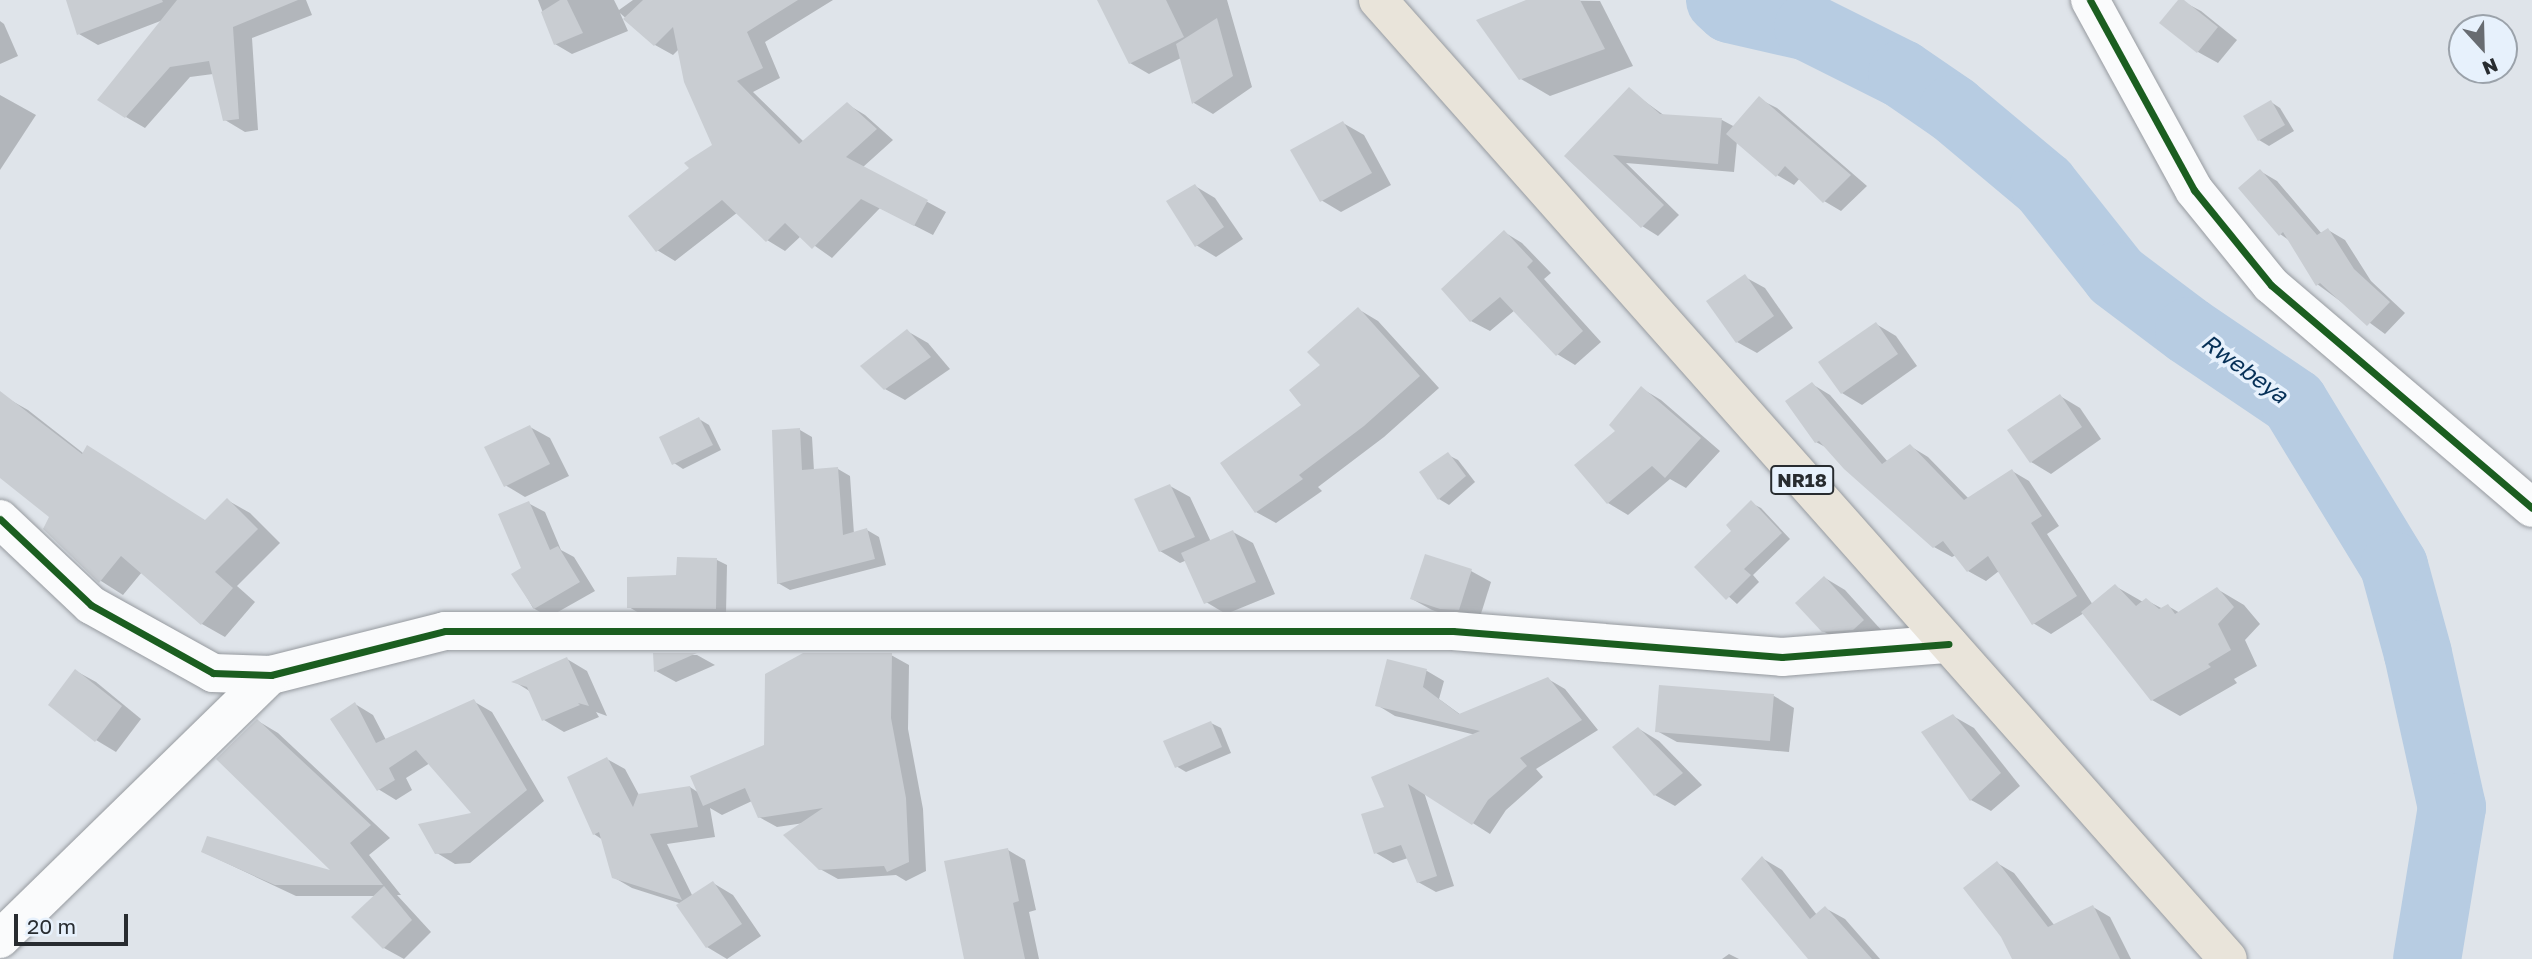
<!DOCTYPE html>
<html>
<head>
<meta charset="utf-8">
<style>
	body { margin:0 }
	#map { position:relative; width:2532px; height:959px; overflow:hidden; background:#dfe4ea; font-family:"Golos Text",sans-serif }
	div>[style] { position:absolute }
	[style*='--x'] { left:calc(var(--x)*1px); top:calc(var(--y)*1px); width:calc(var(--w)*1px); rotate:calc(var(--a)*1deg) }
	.shadow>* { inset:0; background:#0003 }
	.river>* { height:68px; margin:-34px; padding:0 34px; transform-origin:34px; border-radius:34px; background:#b7cce2 }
	.building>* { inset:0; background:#c9cdd2 }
	.roads { filter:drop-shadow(0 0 2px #969a9f) drop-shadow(0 0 2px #969a9f) }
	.minor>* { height:38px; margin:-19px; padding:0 19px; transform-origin:19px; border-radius:19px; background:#fafbfc }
	.primary>* { height:38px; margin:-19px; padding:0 19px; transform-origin:19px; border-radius:19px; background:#e9e4da }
	.cycleway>* { height:7px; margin:-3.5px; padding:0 3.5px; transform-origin:3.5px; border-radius:3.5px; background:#1b5e20 }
	span { translate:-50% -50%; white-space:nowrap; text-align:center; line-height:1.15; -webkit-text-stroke:7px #e7f1fc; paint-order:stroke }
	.shield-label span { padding:2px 5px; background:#e7f1fc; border:2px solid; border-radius:5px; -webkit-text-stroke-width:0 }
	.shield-label { font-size:19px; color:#282c30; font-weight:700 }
	.water-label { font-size:23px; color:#063057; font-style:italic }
	.north { position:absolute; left:2448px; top:14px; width:70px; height:70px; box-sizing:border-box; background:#e7f1fc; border:2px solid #9ba2aa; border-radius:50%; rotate:158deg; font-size:19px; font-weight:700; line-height:28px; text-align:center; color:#282c30 }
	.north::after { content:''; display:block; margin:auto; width:24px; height:32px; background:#686c71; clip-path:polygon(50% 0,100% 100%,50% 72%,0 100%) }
	.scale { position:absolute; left:14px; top:914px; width:114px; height:32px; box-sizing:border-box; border:4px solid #282c30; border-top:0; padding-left:9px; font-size:21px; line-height:24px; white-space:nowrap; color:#282c30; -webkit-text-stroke:5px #e7f1fc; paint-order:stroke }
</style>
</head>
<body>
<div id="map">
	<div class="shadow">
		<i style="clip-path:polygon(68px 0,306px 0,312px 15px,252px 38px,258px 130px,245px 132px,225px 120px,213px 74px,190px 77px,145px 128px,126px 117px,163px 20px,98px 45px,79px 34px)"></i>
		<i style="clip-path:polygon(538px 0,614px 0,619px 10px,633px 0,833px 0,765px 42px,780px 78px,753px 92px,804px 142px,847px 104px,865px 115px,893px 140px,863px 167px,946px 212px,933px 235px,880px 208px,832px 258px,801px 236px,785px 251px,767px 240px,738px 212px,675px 261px,657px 250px,691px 168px,714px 146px,679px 49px,673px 55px,655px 45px,620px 13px,628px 31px,572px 54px,555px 44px)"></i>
		<i style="clip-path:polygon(1099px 0,1227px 0,1252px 87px,1213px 114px,1194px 103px,1181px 58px,1149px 74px,1130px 63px)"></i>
		<i style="clip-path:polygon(1531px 0,1600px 1px,1633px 66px,1550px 96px,1521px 79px)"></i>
		<i style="clip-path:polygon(2180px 0,2201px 11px,2237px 40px,2218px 63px,2198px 52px)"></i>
		<i style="clip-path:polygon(0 21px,4px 24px,18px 56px,0 64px)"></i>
		<i style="clip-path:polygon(1629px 90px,1665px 116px,1722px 120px,1735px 127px,1759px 99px,1777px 108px,1867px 186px,1841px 211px,1824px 201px,1800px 178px,1794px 185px,1777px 175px,1737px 141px,1734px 172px,1626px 163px,1679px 215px,1658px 236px,1642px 226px,1567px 156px)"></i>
		<i style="clip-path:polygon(0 95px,36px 115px,0 170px)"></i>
		<i style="clip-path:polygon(2271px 102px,2280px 108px,2294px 131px,2269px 146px,2259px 140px)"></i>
		<i style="clip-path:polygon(1343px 123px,1364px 135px,1391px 185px,1341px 212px,1321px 200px)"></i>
		<i style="clip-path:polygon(2260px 171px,2277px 181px,2322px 234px,2328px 230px,2345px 240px,2371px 281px,2405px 313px,2385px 334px,2317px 284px,2290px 241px,2280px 234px)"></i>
		<i style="clip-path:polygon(1195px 186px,1215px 198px,1243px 239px,1216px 257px,1196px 245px)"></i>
		<i style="clip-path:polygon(1504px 232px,1522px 243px,1551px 273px,1544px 279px,1601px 342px,1575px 365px,1557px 354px,1515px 310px,1490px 331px,1471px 321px)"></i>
		<i style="clip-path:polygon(1745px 277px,1765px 288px,1793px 328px,1757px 353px,1737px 342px)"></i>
		<i style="clip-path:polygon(1358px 309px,1378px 321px,1439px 388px,1384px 437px,1318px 487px,1322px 491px,1276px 523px,1256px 512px,1322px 366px)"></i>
		<i style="clip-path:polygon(1876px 324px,1896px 336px,1917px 366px,1862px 405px,1842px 393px)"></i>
		<i style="clip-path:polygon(907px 331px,928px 343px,950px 369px,905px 400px,885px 389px)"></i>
		<i style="clip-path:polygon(1812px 384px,1830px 395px,1888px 462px,1910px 446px,1928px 457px,1969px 499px,2012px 471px,2029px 481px,2059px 526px,2047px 534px,2093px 605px,2115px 586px,2143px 602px,2146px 600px,2163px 609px,2168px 606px,2180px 613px,2217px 589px,2244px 605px,2260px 624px,2245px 640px,2257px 666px,2234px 679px,2237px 683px,2180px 716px,2152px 700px,2084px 613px,2051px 634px,2033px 623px,1999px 571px,1986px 581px,1968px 571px,1956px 555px,1952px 557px,1934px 547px,1829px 449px,1816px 442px)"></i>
		<i style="clip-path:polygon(1641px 388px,1661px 400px,1720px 451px,1686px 488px,1670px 479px,1628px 515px,1608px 503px,1576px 465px,1618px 431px)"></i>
		<i style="clip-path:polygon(2060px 396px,2080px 408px,2101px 439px,2051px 474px,2031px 462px)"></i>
		<i style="clip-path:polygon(5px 397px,28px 410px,83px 453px,206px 521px,227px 500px,250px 513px,280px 543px,237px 586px,255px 602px,225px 637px,202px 624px,142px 572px,123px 595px,101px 581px,45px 529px,51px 516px,0 476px,0 404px)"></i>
		<i style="clip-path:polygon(699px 419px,709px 425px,721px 450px,683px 469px,674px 463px)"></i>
		<i style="clip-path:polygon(530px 427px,550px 438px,569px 476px,525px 497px,505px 485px)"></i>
		<i style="clip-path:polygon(800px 430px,812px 437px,814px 471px,838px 469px,850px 476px,854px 534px,867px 530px,879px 537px,886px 565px,790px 590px,778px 583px)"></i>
		<i style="clip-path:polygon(1448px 455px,1458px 460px,1475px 482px,1449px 505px,1439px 499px,1421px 473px)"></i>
		<i style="clip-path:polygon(1170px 486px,1190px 497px,1211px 542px,1233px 532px,1253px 543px,1275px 594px,1226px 614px,1206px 602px,1187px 560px,1180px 563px,1160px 551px)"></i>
		<i style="clip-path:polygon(528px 503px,545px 512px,561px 550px,574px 557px,595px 591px,549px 617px,533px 608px,514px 575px,524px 569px)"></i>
		<i style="clip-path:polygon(1751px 503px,1761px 508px,1790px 539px,1753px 575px,1759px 582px,1737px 604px,1696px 567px,1734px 531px)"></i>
		<i style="clip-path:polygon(678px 559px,717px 560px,727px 565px,726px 614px,639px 613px,629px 607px,678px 577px)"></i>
		<i style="clip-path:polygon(1471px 571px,1491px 582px,1479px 620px,1461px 620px,1432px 610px,1412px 599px)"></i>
		<i style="clip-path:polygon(1825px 578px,1845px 590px,1883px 632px,1843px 643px,1823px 631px)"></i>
		<i style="clip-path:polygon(655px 655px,697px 655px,715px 665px,676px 682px,656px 671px)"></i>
		<i style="clip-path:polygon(891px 655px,909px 665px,908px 729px,923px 809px,926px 871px,906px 881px,896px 875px,838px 879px,820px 869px,804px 823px,777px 827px,759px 817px,752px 801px,722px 815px,710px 808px,715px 837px,667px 844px,693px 897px,713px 883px,733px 895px,761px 936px,727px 959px,707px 947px,682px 904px,632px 888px,613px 877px,603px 840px,594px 834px,607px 759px,625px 769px,639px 795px,690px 787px,699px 793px)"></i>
		<i style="clip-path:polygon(567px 659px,587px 671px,607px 716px,596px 712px,599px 717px,564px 732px,544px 720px,531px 692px,515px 682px)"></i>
		<i style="clip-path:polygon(1389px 661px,1427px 671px,1444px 681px,1439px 699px,1461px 715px,1548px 679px,1565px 689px,1598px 730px,1536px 769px,1543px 777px,1506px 810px,1490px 834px,1424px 792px,1454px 886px,1436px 892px,1418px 882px,1408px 858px,1393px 863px,1376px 853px,1386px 808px,1374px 778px,1476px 735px,1395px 716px,1377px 705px)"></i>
		<i style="clip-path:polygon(76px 671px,96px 682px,141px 719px,116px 752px,96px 740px)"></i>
		<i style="clip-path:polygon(1774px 696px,1794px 708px,1789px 752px,1677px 742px,1657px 731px)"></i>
		<i style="clip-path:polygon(473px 701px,492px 712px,544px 801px,470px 863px,455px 864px,437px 853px,474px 814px,430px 763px,406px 778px,412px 790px,396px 800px,378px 789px,355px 704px,373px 715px,386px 740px)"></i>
		<i style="clip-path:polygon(1953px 716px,1974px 728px,2020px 786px,1991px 811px,1971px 800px)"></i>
		<i style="clip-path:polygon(258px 721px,278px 733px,390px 838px,369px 855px,401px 895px,397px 895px,431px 932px,404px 959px,384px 948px,376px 896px,296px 896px,203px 852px,336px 873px)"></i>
		<i style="clip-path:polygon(1211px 723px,1221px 728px,1231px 753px,1186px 772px,1176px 766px)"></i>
		<i style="clip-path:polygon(1639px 729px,1659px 741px,1702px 785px,1675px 806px,1655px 795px)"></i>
		<i style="clip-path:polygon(1008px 850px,1025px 860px,1036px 910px,1029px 912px,1039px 959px,969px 959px)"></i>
		<i style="clip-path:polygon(1762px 858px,1782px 870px,1817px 915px,1825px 908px,1845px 919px,1880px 959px,1810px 959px)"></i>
		<i style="clip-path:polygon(1997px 863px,2014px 873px,2055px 926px,2093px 907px,2110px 917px,2131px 959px,2013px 959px)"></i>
		<i style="clip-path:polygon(1729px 954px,1739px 959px,1722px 959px)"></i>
	</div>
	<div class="river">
		<i style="--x:1720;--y:0;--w:13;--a:42"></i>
		<i style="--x:1730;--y:9;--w:80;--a:13"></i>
		<i style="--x:1808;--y:27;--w:105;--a:26.6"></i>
		<i style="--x:1902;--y:74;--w:62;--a:34.5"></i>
		<i style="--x:1953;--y:109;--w:119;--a:39.9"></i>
		<i style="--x:2044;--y:185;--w:116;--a:51.6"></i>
		<i style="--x:2116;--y:276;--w:91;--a:37"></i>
		<i style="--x:2189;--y:331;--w:127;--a:34.1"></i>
		<i style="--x:2294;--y:402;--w:192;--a:58.6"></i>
		<i style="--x:2394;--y:566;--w:91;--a:74.7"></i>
		<i style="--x:2418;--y:654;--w:157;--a:77.5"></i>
		<i style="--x:2452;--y:807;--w:154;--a:99.3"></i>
	</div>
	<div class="building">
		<i style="clip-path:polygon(66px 0,162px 0,163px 2px,77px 35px)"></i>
		<i style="clip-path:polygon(177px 0,298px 0,233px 27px,239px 119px,223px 121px,209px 61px,170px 67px,125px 118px,97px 100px)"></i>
		<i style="clip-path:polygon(560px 0,567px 0,583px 33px,554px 45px,541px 12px)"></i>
		<i style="clip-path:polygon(643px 0,798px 0,747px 32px,763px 68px,737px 81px,799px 144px,847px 102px,877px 129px,846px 157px,928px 200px,914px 226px,861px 199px,812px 249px,785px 223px,766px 242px,722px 200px,656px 252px,628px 216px,689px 168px,684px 163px,712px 145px,684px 82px,673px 27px,654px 46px,623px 19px)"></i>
		<i style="clip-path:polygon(1097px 0,1166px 0,1184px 37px,1129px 64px)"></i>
		<i style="clip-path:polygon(1526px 0,1580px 0,1605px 49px,1519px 80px,1476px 20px)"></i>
		<i style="clip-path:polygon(2178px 0,2184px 0,2218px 27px,2197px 53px,2159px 23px)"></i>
		<i style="clip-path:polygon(1217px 18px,1233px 76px,1192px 104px,1176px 44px)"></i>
		<i style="clip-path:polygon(1629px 87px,1660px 114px,1722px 118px,1718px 164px,1613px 155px,1664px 205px,1641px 228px,1564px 156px)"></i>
		<i style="clip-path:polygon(1759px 96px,1851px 175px,1823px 203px,1785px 166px,1776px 177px,1726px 134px)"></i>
		<i style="clip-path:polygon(2271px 100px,2285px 125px,2258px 141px,2243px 116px)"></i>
		<i style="clip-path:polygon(1343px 121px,1372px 173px,1320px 202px,1290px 150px)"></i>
		<i style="clip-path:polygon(2260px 169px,2317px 235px,2328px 228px,2354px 269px,2390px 302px,2367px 326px,2320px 283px,2316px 286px,2283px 232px,2279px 236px,2238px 188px)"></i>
		<i style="clip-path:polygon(1195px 184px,1224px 227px,1195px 247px,1166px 201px)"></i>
		<i style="clip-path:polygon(1504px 230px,1533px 261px,1527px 267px,1583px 331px,1556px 356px,1500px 297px,1470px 322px,1441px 289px)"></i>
		<i style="clip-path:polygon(1745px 274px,1774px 316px,1736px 343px,1706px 301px)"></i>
		<i style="clip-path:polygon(1358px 307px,1420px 376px,1364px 426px,1299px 475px,1303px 479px,1255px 513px,1220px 463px,1301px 405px,1289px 390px,1320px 365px,1307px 352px)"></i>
		<i style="clip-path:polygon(1876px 322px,1898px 354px,1841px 394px,1818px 362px)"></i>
		<i style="clip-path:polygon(907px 329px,931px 357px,884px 390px,860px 366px)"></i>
		<i style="clip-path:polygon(1812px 382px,1882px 464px,1910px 444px,1964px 500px,2012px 469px,2042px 516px,2031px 523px,2077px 596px,2032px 625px,1988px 556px,1967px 572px,1943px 541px,1933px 548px,1844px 469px,1819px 441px,1815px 443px,1785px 401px)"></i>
		<i style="clip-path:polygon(1641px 386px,1701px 438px,1665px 478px,1652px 466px,1607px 504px,1574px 465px,1615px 431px,1609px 425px)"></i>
		<i style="clip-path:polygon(0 391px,82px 454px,87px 445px,205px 520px,227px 498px,258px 529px,215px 572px,233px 588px,201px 625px,121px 556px,99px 583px,43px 529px,49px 517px,0 478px)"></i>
		<i style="clip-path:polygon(2060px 394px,2082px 427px,2030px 463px,2007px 430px)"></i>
		<i style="clip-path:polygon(699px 417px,713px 445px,672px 465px,659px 437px)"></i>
		<i style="clip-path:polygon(530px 425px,550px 464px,504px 487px,484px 447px)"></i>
		<i style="clip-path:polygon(800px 428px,802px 470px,838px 467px,843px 535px,867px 528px,875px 559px,777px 584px,772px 430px)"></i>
		<i style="clip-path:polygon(1448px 452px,1466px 476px,1438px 500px,1419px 472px)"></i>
		<i style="clip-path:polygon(1170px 484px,1195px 537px,1159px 552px,1134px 499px)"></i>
		<i style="clip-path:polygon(1751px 500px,1782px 533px,1744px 569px,1751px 575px,1726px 600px,1694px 567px,1731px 531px,1726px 525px)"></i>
		<i style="clip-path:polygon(529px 501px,550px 550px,558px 546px,580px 582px,534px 609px,511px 574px,521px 568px,498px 514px)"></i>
		<i style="clip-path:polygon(1233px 530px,1256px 582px,1204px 604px,1181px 553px)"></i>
		<i style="clip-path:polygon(1425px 554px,1472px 569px,1459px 610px,1440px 609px,1410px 599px)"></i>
		<i style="clip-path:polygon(677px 557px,717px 558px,716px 609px,627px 608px,627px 577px,676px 575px)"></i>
		<i style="clip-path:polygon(1824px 576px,1864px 620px,1853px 630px,1822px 632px,1795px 603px)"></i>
		<i style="clip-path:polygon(2115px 584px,2136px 606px,2146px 598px,2159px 609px,2168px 604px,2175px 614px,2217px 587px,2234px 607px,2218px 624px,2231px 650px,2208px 664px,2211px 667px,2151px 701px,2081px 612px)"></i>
		<i style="clip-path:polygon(653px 653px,697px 653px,654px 672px)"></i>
		<i style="clip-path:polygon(803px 653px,892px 653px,891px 718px,906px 798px,909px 862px,887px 872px,884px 866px,819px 870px,783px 835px,823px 808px,758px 818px,745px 788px,703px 806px,690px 776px,764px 745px,765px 674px)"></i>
		<i style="clip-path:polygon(567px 657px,589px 706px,578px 703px,580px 705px,542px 721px,527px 687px,511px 682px)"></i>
		<i style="clip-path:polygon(1387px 659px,1427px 669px,1423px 687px,1459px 714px,1548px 677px,1582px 720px,1520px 758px,1527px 766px,1488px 800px,1472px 825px,1408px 784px,1437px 876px,1417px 883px,1401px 845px,1374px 854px,1361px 814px,1384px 807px,1371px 777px,1480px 731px,1375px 706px)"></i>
		<i style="clip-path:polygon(75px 669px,122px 706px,95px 742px,48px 705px)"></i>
		<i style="clip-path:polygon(1659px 685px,1774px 694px,1770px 741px,1655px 732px)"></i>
		<i style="clip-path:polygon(474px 699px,527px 790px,451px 853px,435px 854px,418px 824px,471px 813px,416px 750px,389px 768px,395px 780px,377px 791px,330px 719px,355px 702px,376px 743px)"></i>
		<i style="clip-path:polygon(1953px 714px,2001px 773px,1970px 801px,1921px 732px)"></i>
		<i style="clip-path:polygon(257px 719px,371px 825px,350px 843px,383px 885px,275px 885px,201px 852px,207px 836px,330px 870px,216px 759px)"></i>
		<i style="clip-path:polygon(1211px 721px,1222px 747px,1175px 768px,1163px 741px)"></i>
		<i style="clip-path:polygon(1638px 727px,1683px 773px,1654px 796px,1612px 747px)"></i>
		<i style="clip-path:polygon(607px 757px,633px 807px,638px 794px,690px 786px,698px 827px,650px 834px,682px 900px,612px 878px,599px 832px,593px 835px,567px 777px)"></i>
		<i style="clip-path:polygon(1008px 848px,1019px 901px,1013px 903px,1025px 959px,964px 959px,944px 861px)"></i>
		<i style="clip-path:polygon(1762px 856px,1810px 919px,1825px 906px,1872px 959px,1808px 959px,1741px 879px)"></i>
		<i style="clip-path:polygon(1997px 861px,2048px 927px,2093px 905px,2120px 959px,2012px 959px,2001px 937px,1963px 888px)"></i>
		<i style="clip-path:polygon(713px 881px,742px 924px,706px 948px,676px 905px)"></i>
		<i style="clip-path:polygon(384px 886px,412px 920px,383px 949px,351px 917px)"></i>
	</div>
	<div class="roads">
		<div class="minor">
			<i style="--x:2090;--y:0;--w:217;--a:61.3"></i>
			<i style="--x:2194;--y:190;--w:122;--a:51"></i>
			<i style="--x:2271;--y:285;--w:343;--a:40.5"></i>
			<i style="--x:0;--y:519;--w:125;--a:43.4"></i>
			<i style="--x:91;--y:605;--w:140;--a:29.1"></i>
			<i style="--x:213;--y:673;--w:58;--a:2"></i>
			<i style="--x:271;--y:675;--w:179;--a:-14.2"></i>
			<i style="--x:445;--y:631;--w:1008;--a:0"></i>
			<i style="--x:1453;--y:631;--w:330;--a:4.5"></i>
			<i style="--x:1782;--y:657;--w:167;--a:-4.5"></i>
			<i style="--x:0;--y:939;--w:378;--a:-44.3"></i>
		</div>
		<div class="primary">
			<i style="--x:1378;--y:0;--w:1281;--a:48.45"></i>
		</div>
	</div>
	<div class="cycleway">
		<i style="--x:2090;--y:0;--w:217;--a:61.3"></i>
		<i style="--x:2194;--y:190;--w:122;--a:51"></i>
		<i style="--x:2271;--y:285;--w:343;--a:40.5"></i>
		<i style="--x:0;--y:519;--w:125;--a:43.4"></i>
		<i style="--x:91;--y:605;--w:140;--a:29.1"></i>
		<i style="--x:213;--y:673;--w:58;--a:2"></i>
		<i style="--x:271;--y:675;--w:179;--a:-14.2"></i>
		<i style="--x:445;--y:631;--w:1008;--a:0"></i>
		<i style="--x:1453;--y:631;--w:330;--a:4.5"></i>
		<i style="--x:1782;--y:657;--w:167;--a:-4.5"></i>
	</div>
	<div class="shield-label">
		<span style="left:1802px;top:480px">NR18</span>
	</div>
	<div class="water-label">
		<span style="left:2245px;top:368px;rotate:36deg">Rwebeya</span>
	</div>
	<div class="north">N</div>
	<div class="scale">20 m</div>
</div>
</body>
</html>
